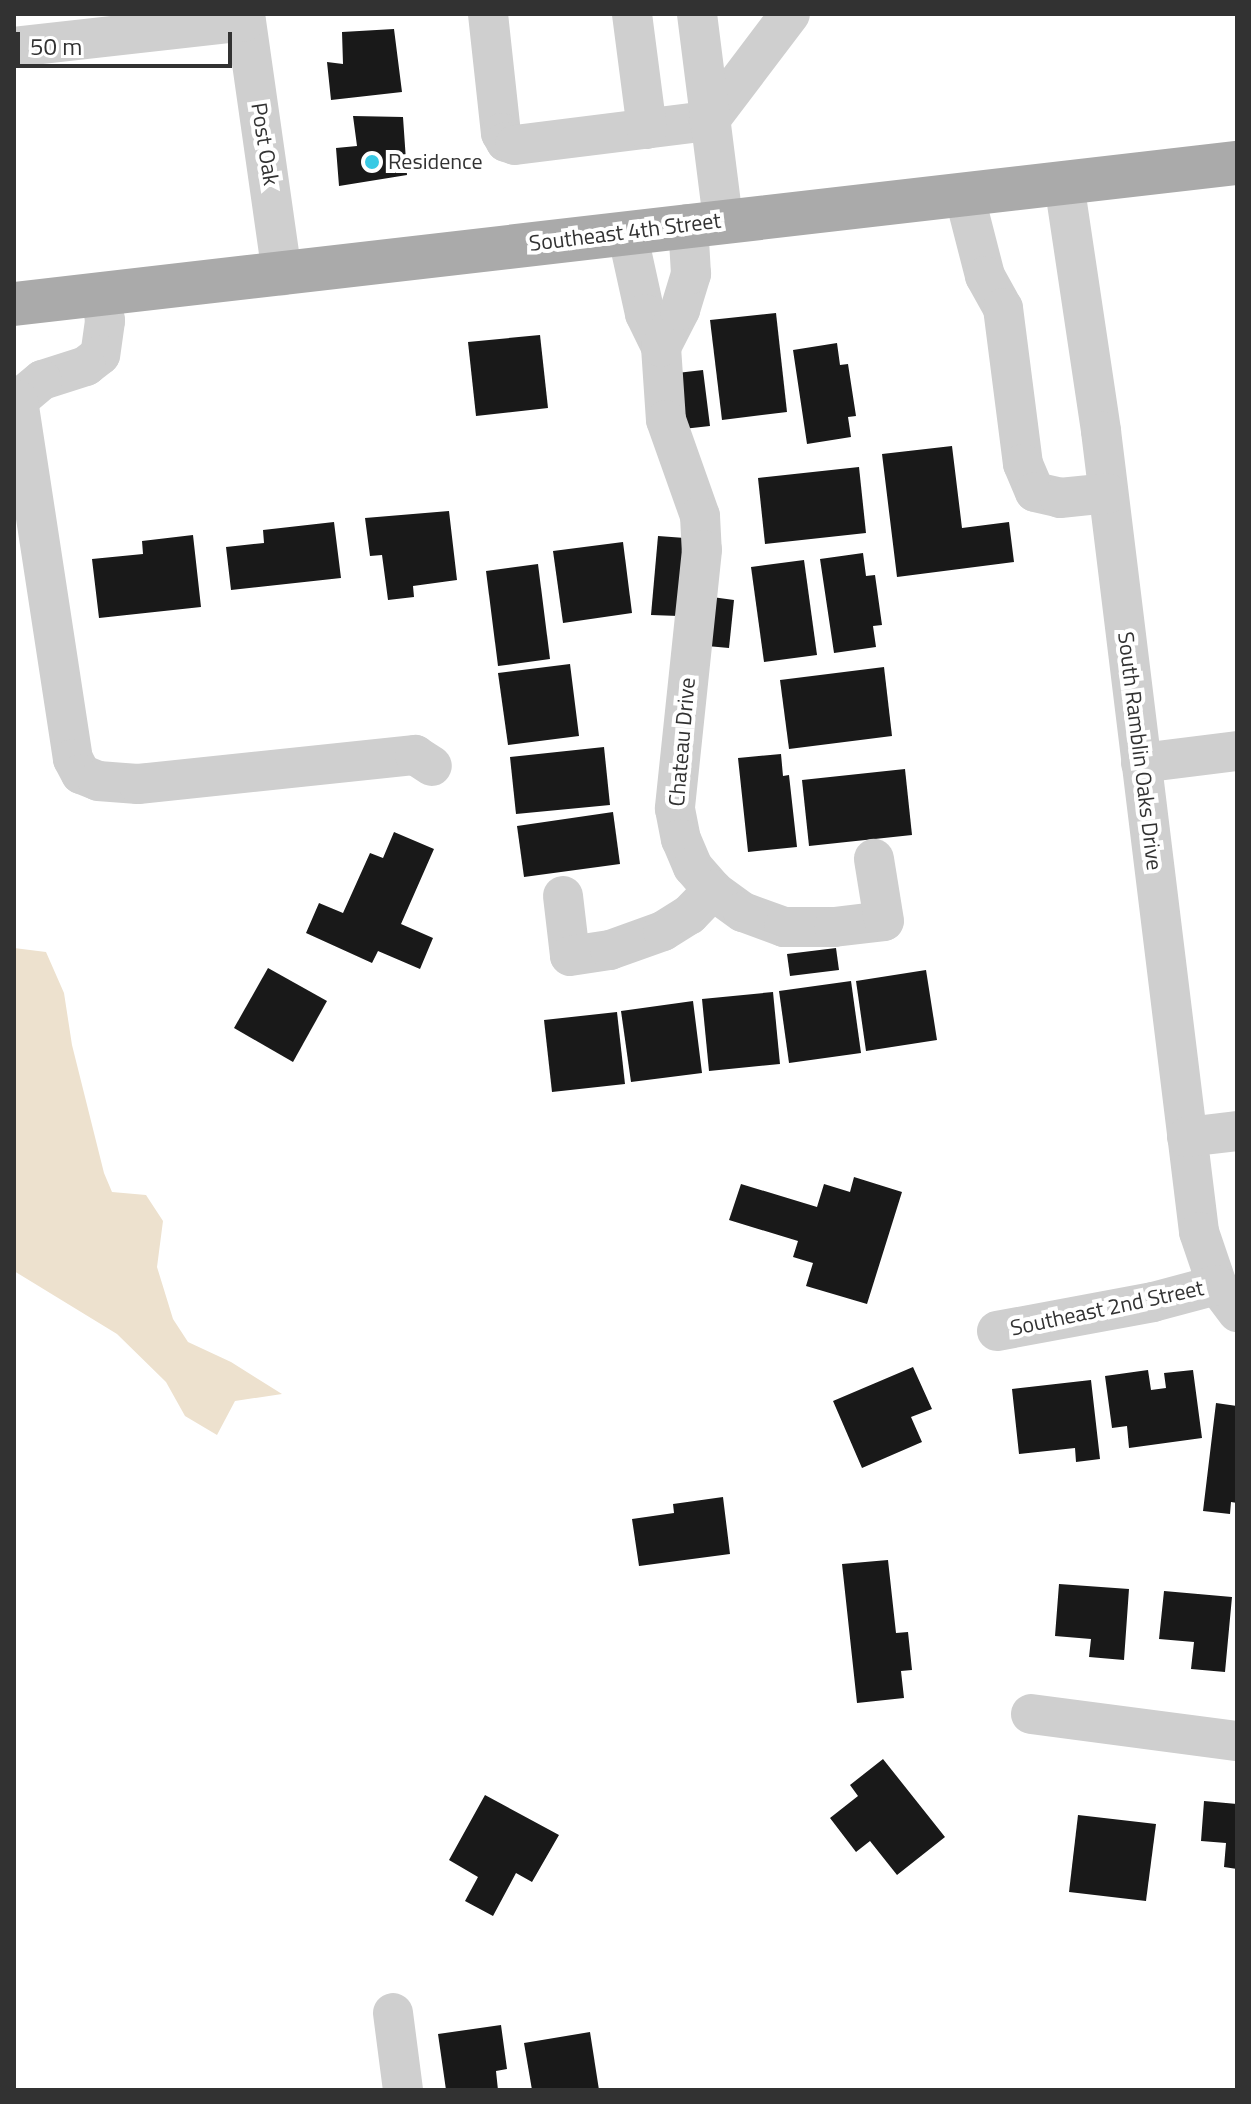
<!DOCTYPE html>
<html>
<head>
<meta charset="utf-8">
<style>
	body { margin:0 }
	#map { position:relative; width:1251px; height:2104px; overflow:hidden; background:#fff; font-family:"Titillium Web",sans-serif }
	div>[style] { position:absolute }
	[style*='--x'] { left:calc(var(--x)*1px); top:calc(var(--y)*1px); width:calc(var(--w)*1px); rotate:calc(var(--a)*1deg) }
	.water>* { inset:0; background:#ede1ce }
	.building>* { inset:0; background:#191919 }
	.minor>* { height:40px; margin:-20px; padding:0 20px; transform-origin:20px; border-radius:20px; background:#cfcfcf }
	.major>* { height:44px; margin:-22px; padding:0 22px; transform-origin:22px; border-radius:22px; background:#aaa }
	.dots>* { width:22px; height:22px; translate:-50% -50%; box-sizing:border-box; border:4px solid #fff; border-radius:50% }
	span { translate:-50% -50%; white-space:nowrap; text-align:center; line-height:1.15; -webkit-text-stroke:8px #fff; paint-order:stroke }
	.street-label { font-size:22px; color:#323232 }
	.poi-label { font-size:22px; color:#323232 }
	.left { translate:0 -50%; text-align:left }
	.frame { position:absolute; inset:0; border:16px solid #323232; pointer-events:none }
	.scale { position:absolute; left:16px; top:32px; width:216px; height:36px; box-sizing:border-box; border:4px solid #323232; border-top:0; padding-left:10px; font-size:24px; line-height:28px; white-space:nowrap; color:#323232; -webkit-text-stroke:6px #fff; paint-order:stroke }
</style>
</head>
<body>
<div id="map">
	<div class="water">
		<i style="clip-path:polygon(14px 948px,46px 952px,64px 993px,72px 1045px,104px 1173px,112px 1192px,146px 1195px,163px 1221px,157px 1267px,173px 1319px,188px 1342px,231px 1362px,282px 1394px,235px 1401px,217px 1435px,185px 1416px,166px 1382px,117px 1334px,14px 1271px)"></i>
	</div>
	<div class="building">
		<i style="clip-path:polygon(394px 29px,402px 92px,331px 100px,327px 62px,343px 64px,342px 32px)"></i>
		<i style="clip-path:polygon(353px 116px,403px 117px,407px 175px,339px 186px,336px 148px,357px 146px)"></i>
		<i style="clip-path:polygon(776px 313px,787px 412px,722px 420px,710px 320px)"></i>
		<i style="clip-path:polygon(540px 335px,548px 408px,476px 416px,468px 342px)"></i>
		<i style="clip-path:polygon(837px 343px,840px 365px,848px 364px,856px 416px,848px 417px,851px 437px,807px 444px,793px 350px)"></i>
		<i style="clip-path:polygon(703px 370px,710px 426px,683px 429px,677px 373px)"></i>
		<i style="clip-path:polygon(952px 446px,962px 528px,1009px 522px,1014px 562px,897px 577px,882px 454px)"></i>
		<i style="clip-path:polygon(859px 467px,866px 533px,765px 544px,758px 478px)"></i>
		<i style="clip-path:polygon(449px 511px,457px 580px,413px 586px,414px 597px,388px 600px,382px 555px,370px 556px,365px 518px)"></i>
		<i style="clip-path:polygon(334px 522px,341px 578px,231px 590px,226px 547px,264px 543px,263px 530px)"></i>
		<i style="clip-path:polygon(193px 535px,201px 607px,99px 618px,92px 559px,143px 554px,142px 541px)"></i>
		<i style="clip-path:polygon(658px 536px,685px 538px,679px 616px,651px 615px)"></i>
		<i style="clip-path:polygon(623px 542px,632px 613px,563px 623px,553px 551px)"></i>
		<i style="clip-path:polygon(863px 553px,866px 576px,875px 575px,882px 625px,873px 626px,876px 647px,834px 653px,820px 559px)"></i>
		<i style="clip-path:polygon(804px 560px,817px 655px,764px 662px,751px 567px)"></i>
		<i style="clip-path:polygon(538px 564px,550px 659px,498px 666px,486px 571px)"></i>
		<i style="clip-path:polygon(712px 597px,734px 600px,729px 648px,707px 646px)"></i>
		<i style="clip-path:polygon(570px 664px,579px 736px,508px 745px,498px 673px)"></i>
		<i style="clip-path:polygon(884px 667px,892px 736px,789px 749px,780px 680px)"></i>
		<i style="clip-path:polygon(604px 747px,610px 805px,516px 814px,510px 757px)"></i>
		<i style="clip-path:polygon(781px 754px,783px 776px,789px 775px,797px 847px,748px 852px,738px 758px)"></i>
		<i style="clip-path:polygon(905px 769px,912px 835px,809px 846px,802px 780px)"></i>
		<i style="clip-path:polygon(613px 812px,620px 864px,524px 877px,517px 826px)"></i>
		<i style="clip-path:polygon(394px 832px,434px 849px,401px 924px,433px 938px,420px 969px,378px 951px,372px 963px,306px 933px,319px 903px,343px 913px,370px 853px,383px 858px)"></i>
		<i style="clip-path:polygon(836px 948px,839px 970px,790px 976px,787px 954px)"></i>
		<i style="clip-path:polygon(268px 968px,327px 1001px,293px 1062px,234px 1028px)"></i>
		<i style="clip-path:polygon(926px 970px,937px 1040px,866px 1051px,856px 981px)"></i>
		<i style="clip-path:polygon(851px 981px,861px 1053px,789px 1063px,779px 991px)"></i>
		<i style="clip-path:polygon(773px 992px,780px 1064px,709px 1071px,702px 999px)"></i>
		<i style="clip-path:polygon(693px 1001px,702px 1073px,631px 1082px,621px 1011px)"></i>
		<i style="clip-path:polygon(617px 1012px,625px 1084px,552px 1092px,544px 1020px)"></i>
		<i style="clip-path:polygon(854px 1177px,902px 1192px,867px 1304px,806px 1286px,813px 1263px,793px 1257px,798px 1241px,729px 1220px,741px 1184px,817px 1207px,824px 1184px,850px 1192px)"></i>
		<i style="clip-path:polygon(913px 1367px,932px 1409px,911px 1417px,922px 1442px,862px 1468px,833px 1401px)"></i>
		<i style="clip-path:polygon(1148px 1370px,1151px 1390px,1166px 1388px,1164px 1373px,1193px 1370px,1202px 1438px,1129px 1448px,1127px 1426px,1112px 1428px,1105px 1376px)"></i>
		<i style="clip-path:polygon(1091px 1380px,1100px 1459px,1076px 1462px,1075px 1448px,1019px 1454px,1012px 1389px)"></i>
		<i style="clip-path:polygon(1216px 1403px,1237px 1406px,1237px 1503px,1231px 1502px,1230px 1514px,1203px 1511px)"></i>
		<i style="clip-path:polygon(723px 1497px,730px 1554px,639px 1566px,632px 1519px,674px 1513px,673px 1504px)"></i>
		<i style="clip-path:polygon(888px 1560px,896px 1633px,908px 1632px,912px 1670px,901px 1671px,904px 1698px,857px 1703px,842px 1564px)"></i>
		<i style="clip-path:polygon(1059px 1584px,1129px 1589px,1124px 1660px,1089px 1657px,1091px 1639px,1055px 1636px)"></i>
		<i style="clip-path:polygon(1164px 1591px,1232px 1597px,1225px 1672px,1191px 1669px,1194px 1642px,1159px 1639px)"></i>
		<i style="clip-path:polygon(883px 1759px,945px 1837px,897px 1875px,870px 1841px,856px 1852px,830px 1818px,858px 1796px,850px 1785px)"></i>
		<i style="clip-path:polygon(485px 1795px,559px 1835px,532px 1882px,516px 1873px,493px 1916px,465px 1901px,478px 1877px,449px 1860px)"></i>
		<i style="clip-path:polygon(1204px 1801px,1237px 1804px,1237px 1869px,1224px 1867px,1226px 1843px,1201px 1841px)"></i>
		<i style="clip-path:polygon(1078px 1815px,1156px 1824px,1146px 1901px,1069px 1892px)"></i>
		<i style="clip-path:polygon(501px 2025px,507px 2069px,496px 2071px,498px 2090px,446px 2090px,438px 2034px)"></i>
		<i style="clip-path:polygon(590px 2032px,599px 2090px,532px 2090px,524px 2043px)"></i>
	</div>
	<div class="minor">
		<i style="--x:245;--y:14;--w:264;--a:81.9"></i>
		<i style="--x:488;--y:14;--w:120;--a:83.8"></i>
		<i style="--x:501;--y:133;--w:10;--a:61"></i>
		<i style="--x:506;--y:142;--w:9;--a:18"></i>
		<i style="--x:515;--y:145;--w:195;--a:-7.1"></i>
		<i style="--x:709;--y:121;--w:134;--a:-52.9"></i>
		<i style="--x:632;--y:14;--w:116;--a:82.6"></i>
		<i style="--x:697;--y:14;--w:208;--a:82.8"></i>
		<i style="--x:14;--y:47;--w:233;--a:-6.4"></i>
		<i style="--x:1064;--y:183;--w:251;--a:81.5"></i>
		<i style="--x:1101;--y:431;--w:807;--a:83.02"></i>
		<i style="--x:1199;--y:1232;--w:56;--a:71.2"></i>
		<i style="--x:1217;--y:1285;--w:34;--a:53"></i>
		<i style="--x:964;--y:194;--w:85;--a:75.6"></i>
		<i style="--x:985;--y:276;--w:37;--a:61"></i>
		<i style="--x:1003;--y:308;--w:157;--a:82.7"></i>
		<i style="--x:1023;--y:464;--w:30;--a:67"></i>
		<i style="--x:1035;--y:492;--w:26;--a:13"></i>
		<i style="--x:1060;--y:498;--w:48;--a:-5.9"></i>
		<i style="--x:627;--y:232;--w:84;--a:77.6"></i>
		<i style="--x:645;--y:314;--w:37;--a:64"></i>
		<i style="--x:661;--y:347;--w:73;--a:86.1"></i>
		<i style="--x:666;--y:420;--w:102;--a:70.5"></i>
		<i style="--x:700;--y:516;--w:34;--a:87"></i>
		<i style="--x:702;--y:550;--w:260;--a:96"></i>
		<i style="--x:675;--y:809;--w:31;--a:79"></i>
		<i style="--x:681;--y:839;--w:30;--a:67"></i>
		<i style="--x:693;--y:867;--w:33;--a:49"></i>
		<i style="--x:715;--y:892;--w:34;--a:36"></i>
		<i style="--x:743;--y:912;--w:44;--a:20.1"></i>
		<i style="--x:784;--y:927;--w:50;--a:0"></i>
		<i style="--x:834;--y:927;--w:50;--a:-6.8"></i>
		<i style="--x:884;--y:921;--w:63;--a:-99.2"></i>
		<i style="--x:101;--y:295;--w:26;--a:81"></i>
		<i style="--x:105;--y:321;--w:34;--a:98"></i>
		<i style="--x:100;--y:355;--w:18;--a:142"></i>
		<i style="--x:86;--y:366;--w:46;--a:162.3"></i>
		<i style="--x:42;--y:380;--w:31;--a:140"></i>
		<i style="--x:18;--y:400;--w:363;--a:81.3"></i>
		<i style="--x:73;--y:759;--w:17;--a:62"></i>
		<i style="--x:81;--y:774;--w:18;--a:22"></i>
		<i style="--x:98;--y:781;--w:40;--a:4.3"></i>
		<i style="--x:138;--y:784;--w:279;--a:-6"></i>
		<i style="--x:415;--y:755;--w:20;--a:33"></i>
		<i style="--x:661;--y:347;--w:42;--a:-62.8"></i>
		<i style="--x:680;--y:310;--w:38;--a:-73"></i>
		<i style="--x:691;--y:274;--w:50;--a:-93.4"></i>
		<i style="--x:1141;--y:763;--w:97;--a:-7.1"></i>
		<i style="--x:563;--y:896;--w:60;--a:83.3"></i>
		<i style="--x:570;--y:956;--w:40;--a:-8.5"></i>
		<i style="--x:610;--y:950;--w:56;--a:-19.7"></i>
		<i style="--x:663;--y:931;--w:31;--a:-32"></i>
		<i style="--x:689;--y:915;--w:35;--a:-46"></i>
		<i style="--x:1187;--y:1137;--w:50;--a:-6.8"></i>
		<i style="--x:997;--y:1331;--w:159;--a:-10.5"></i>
		<i style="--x:1153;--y:1302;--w:66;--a:-14.9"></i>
		<i style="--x:1031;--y:1714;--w:208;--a:7.5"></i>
		<i style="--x:393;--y:2013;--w:78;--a:82.6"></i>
	</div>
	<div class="major">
		<i style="--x:14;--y:304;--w:1231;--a:-6.58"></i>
	</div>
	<div class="dots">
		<i style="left:372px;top:162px;background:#39c9e4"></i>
	</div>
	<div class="street-label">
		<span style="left:265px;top:144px;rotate:81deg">Post Oak</span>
		<span style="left:625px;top:232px;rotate:-7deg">Southeast 4th Street</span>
		<span style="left:682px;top:742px;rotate:-85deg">Chateau Drive</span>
		<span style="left:1140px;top:751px;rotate:83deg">South Ramblin Oaks Drive</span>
		<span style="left:1107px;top:1308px;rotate:-12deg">Southeast 2nd Street</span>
	</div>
	<div class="poi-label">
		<span class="left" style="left:388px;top:162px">Residence</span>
	</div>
	<div class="frame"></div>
	<div class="scale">50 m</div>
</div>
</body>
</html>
